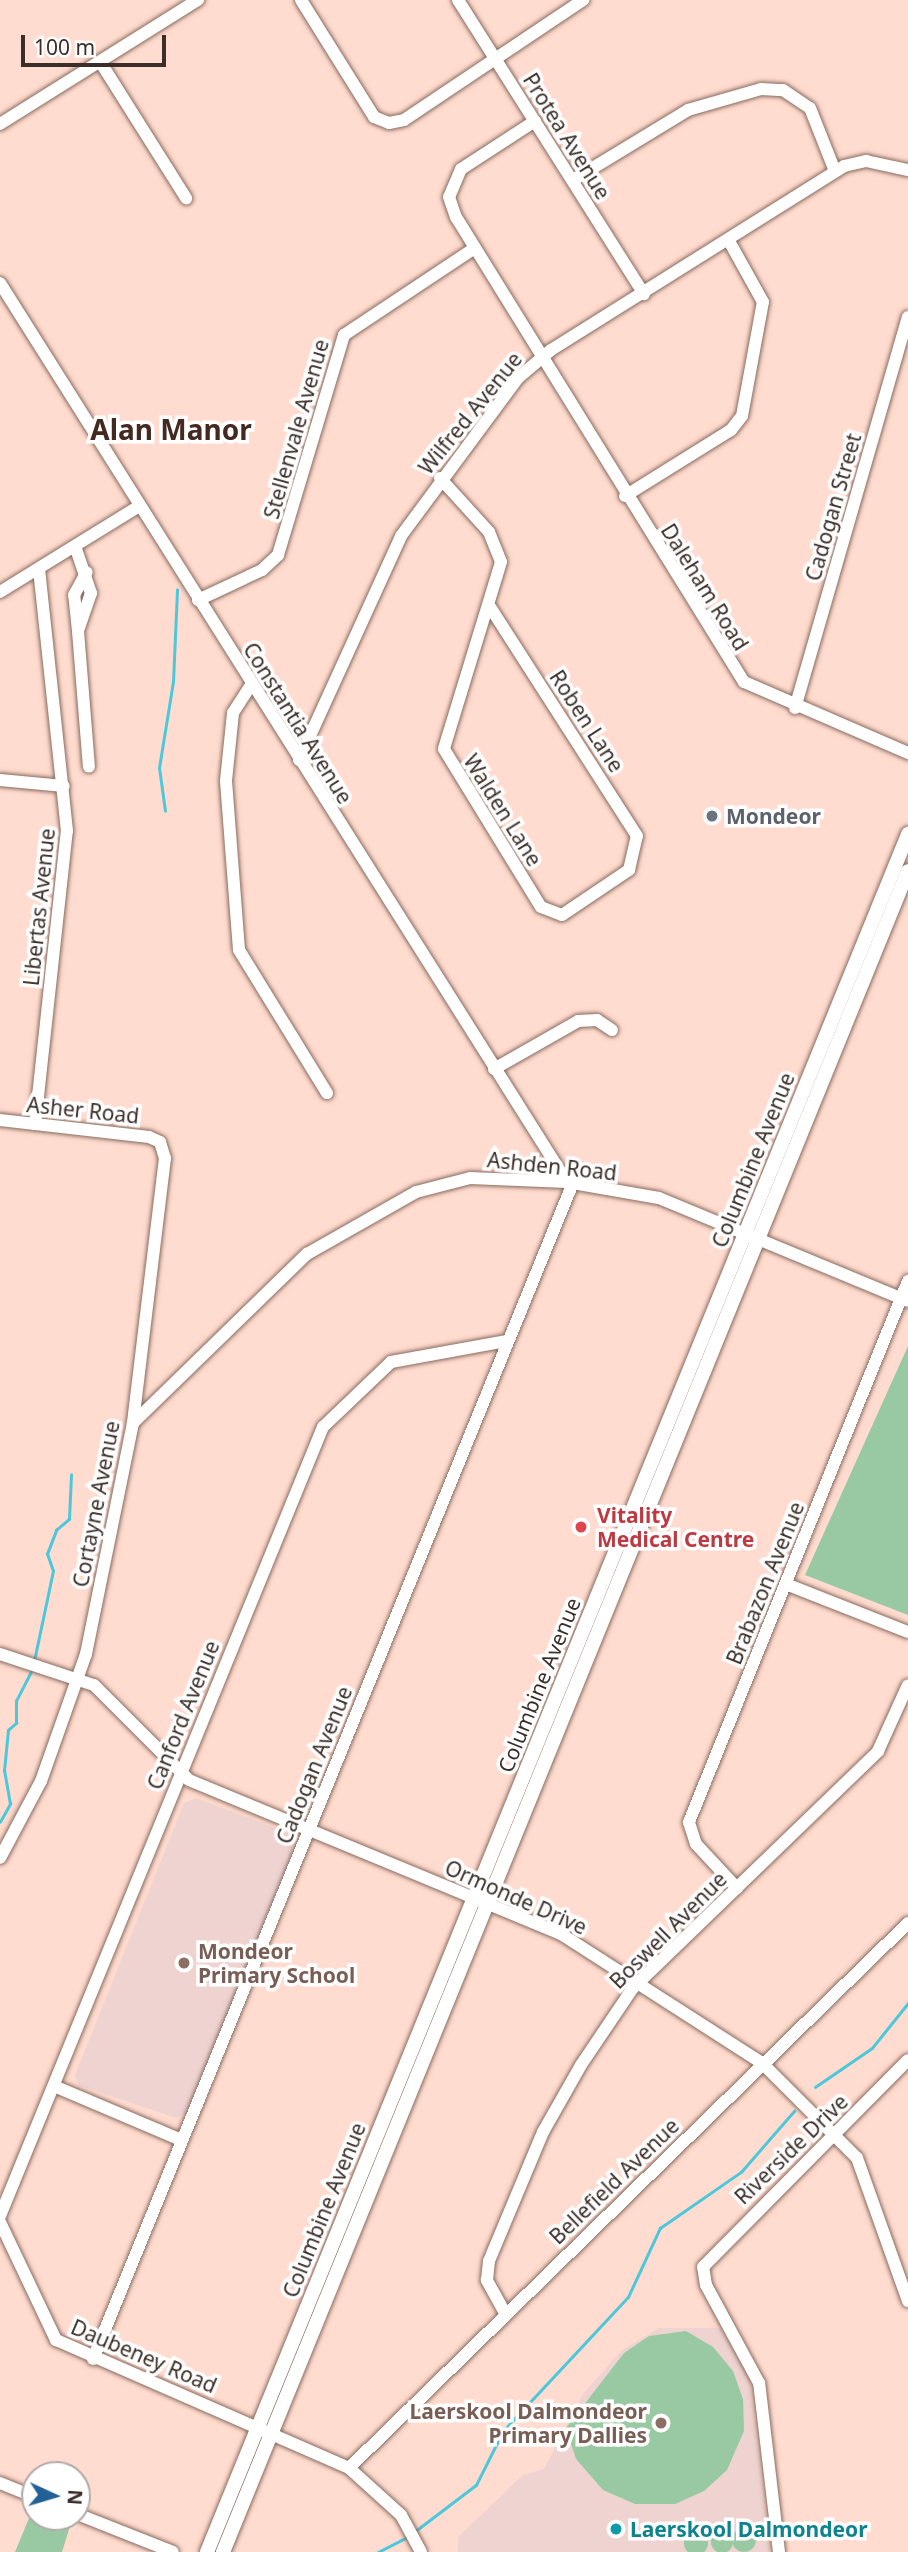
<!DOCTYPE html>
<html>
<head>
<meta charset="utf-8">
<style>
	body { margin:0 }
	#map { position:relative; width:908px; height:2552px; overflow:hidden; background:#ffdccf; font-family:"Noto Sans",sans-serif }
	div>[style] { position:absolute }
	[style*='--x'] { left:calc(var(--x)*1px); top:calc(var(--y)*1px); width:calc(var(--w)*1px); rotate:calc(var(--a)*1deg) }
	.education>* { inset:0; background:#eed3d1 }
	.green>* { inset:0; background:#99c9a3 }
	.round { border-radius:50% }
	.stream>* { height:2.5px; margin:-1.25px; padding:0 1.25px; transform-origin:1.25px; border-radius:1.25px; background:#4bc8db }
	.roads { filter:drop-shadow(0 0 2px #896b5f) drop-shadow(0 0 2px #896b5f) }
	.minor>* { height:12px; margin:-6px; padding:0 6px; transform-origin:6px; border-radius:6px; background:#fff }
	.major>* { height:14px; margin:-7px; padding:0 7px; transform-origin:7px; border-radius:7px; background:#fff }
	.dots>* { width:19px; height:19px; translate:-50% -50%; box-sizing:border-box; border:4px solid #fff; border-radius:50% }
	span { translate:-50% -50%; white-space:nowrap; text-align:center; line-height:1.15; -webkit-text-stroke:7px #fff; paint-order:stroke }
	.street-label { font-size:21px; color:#3b2e29 }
	.worship-label { font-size:21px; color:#5b616d; font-weight:700 }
	.left { translate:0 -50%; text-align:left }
	.health-label { font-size:21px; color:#be3a42; font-weight:700 }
	.education-label { font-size:21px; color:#785e54; font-weight:700 }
	.right { translate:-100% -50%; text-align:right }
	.culture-label { font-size:21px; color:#0d838f; font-weight:700 }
	.district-label { font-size:28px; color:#43291f; font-weight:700 }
	.north { position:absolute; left:21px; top:2461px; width:70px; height:70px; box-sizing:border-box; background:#fff; border:2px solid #b1aba9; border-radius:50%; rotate:94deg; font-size:19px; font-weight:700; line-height:28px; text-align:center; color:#3b2e29 }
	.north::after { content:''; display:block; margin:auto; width:24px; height:32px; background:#216196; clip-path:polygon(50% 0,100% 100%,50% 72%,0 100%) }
	.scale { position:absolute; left:21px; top:35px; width:145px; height:32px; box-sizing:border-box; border:4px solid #3b2e29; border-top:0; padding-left:9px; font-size:21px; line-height:24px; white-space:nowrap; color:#3b2e29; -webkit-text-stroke:5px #fff; paint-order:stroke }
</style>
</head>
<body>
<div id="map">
	<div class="education">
		<i style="clip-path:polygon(196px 1798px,288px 1833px,293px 1852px,187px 2113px,176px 2118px,78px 2085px,75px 2075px,184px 1803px)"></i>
		<i style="clip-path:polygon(659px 2328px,720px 2328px,749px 2376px,770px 2552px,458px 2552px,458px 2537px,523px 2475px,544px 2469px,583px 2394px,622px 2350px)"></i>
	</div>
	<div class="green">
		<i style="clip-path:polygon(908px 1346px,908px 1615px,805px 1575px)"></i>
		<i style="clip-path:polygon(686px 2331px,713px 2347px,733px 2371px,743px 2399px,744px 2431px,727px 2470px,704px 2491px,675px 2504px,635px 2504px,603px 2490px,576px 2459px,566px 2428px,624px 2353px,649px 2336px)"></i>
		<i style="clip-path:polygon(34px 2506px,35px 2517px,71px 2523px,62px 2552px,15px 2552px)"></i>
		<i class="round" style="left:732px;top:2528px;width:24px;height:24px"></i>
		<i class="round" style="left:684px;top:2531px;width:24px;height:24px"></i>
		<i class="round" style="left:711px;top:2531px;width:22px;height:22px"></i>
	</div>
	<div class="stream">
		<i style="--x:165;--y:811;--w:43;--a:-97.9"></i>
		<i style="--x:159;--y:768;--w:87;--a:-80.8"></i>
		<i style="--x:173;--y:682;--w:92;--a:-87.5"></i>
		<i style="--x:34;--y:1661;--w:92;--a:-78.1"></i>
		<i style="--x:53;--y:1571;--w:18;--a:-109"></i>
		<i style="--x:47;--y:1554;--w:26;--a:-69"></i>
		<i style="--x:56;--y:1530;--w:17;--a:-40"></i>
		<i style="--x:69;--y:1519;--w:44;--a:-87.4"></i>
		<i style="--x:0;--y:1822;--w:21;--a:-61"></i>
		<i style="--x:10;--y:1804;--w:34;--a:-100"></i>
		<i style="--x:4;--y:1771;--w:41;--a:-84.4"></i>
		<i style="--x:8;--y:1730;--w:11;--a:-41"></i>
		<i style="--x:16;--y:1723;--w:22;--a:-90"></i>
		<i style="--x:16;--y:1701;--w:37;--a:-63"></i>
		<i style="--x:815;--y:2087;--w:69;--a:-34.4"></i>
		<i style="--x:872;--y:2048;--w:58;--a:-51.3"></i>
		<i style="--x:414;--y:2532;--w:78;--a:-37.2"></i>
		<i style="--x:476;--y:2485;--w:60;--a:-63.4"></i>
		<i style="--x:503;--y:2431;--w:183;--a:-47"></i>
		<i style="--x:628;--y:2297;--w:76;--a:-65.1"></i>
		<i style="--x:660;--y:2228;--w:98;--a:-34.7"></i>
		<i style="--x:741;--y:2172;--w:81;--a:-49"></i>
		<i style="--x:378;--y:2552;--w:35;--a:-27"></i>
	</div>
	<div class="roads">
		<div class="minor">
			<i style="--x:301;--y:0;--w:138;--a:58"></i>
			<i style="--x:374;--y:117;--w:16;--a:22"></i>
			<i style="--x:389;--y:123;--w:15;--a:-11"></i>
			<i style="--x:404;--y:120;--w:216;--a:-33.8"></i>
			<i style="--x:458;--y:0;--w:348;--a:57.7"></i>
			<i style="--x:101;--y:63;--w:160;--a:57.8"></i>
			<i style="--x:535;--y:121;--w:88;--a:147"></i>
			<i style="--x:461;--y:169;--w:30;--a:113"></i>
			<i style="--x:449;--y:197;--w:21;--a:71"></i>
			<i style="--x:456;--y:217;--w:547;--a:58.23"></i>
			<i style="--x:744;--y:682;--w:179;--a:23.4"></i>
			<i style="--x:0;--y:124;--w:234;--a:-32.1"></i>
			<i style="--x:573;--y:180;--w:135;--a:-31.3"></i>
			<i style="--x:688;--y:110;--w:76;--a:-16"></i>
			<i style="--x:761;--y:89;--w:22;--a:3"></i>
			<i style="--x:783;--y:90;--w:32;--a:34"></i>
			<i style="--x:810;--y:108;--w:68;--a:68.4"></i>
			<i style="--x:0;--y:283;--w:1063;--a:57.76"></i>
			<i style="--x:440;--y:478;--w:73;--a:47.8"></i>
			<i style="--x:489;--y:532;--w:32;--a:68"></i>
			<i style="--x:501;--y:562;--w:195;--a:107"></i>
			<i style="--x:444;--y:749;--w:185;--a:58.5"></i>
			<i style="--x:541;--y:907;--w:22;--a:21"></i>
			<i style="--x:562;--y:915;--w:81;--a:-33.9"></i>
			<i style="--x:629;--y:870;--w:35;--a:-77"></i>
			<i style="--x:637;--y:836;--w:272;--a:-122.7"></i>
			<i style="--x:625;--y:496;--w:125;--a:-31.9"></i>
			<i style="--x:731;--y:430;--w:18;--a:-52"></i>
			<i style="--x:742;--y:416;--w:116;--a:-79.6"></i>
			<i style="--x:763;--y:302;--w:70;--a:-119.1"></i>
			<i style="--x:75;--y:546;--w:50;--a:71.2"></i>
			<i style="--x:91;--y:593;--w:40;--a:108.9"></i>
			<i style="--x:78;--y:631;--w:136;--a:85.4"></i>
			<i style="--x:0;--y:592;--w:163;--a:-31.7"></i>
			<i style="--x:198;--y:600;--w:71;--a:-25.1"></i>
			<i style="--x:262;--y:570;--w:22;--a:-43"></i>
			<i style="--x:278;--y:555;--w:230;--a:-73.3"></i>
			<i style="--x:344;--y:335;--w:157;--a:-33.6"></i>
			<i style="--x:78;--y:631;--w:36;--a:-96"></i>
			<i style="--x:74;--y:595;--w:26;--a:-61"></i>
			<i style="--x:251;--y:685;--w:33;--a:123"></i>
			<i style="--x:233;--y:713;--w:68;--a:95.9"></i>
			<i style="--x:226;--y:781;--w:169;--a:85.6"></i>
			<i style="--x:239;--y:950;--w:168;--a:58.4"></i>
			<i style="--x:795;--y:708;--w:407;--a:-73.9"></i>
			<i style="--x:299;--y:760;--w:246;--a:-65.5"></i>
			<i style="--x:401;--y:536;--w:197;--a:-53.5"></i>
			<i style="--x:518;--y:378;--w:43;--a:-40.3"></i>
			<i style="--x:551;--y:350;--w:346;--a:-32.1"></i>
			<i style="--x:844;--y:166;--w:23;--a:-13"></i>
			<i style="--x:866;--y:161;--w:43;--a:12.1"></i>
			<i style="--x:0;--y:780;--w:64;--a:5.4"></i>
			<i style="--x:494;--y:1069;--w:97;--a:-29.7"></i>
			<i style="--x:578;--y:1021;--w:19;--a:-3"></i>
			<i style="--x:597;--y:1020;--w:18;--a:34"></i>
			<i style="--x:0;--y:1120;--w:150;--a:6.5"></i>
			<i style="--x:149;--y:1137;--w:12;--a:24"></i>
			<i style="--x:160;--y:1142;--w:17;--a:73"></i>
			<i style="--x:165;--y:1158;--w:267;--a:96.9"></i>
			<i style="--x:133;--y:1423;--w:236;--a:101.5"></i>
			<i style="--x:86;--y:1654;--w:135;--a:109.5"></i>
			<i style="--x:41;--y:1781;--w:87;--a:118"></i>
			<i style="--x:35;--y:1124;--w:295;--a:-83.8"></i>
			<i style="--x:67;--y:831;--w:263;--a:-96.1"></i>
			<i style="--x:133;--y:1423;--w:243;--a:-44.2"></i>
			<i style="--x:307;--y:1254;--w:125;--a:-29.6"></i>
			<i style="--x:416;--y:1192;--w:56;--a:-14.5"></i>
			<i style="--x:470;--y:1178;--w:97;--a:2.4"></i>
			<i style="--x:567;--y:1182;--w:93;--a:9.9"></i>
			<i style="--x:659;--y:1198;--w:269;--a:22.5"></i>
			<i style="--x:786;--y:1584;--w:131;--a:21.5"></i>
			<i style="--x:0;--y:1654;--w:99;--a:18.3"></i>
			<i style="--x:94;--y:1685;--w:134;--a:45"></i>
			<i style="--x:189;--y:1780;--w:403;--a:22.5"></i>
			<i style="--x:561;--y:1934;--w:239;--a:32.7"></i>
			<i style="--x:762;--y:2063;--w:134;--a:45"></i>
			<i style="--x:857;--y:2158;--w:152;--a:70.4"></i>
			<i style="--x:737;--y:1888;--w:60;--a:-133"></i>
			<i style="--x:696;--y:1844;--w:23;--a:-108"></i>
			<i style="--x:689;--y:1822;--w:584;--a:-67.96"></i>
			<i style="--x:54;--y:2086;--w:136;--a:23"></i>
			<i style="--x:0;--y:2216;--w:853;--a:-67.74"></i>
			<i style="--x:323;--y:1427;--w:94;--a:-43.7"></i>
			<i style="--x:391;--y:1362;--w:118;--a:-10.3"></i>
			<i style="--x:0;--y:2222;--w:131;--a:64.6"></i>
			<i style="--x:56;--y:2340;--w:320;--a:23.6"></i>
			<i style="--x:349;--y:2468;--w:70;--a:42.1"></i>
			<i style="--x:401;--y:2515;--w:42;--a:61.6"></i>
			<i style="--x:505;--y:2313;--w:38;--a:-119"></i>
			<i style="--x:487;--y:2280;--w:19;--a:-84"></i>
			<i style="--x:489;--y:2261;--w:140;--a:-67.3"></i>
			<i style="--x:543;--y:2132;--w:77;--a:-60.4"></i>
			<i style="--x:581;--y:2065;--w:93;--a:-56"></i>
			<i style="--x:633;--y:1988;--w:341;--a:-44"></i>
			<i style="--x:878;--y:1751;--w:72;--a:-65.6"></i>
			<i style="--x:93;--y:2359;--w:1268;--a:-67.8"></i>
			<i style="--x:349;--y:2468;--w:781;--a:-44.27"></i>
			<i style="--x:0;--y:2483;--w:38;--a:22"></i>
			<i style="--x:77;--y:2514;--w:103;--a:21.6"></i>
			<i style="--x:779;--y:2552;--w:170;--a:-96.7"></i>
			<i style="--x:759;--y:2383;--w:111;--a:-118.4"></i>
			<i style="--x:706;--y:2285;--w:18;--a:-99"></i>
			<i style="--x:703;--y:2267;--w:291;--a:-45.3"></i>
		</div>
		<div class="major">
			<i style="--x:207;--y:2552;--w:1856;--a:-67.8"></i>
			<i style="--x:223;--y:2552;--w:1815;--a:-67.83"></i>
		</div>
	</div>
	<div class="dots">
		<i style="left:712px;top:816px;background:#6b7280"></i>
		<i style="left:581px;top:1527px;background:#e0444e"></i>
		<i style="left:184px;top:1963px;background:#8d6e63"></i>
		<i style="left:661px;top:2423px;background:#8d6e63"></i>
		<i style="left:616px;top:2529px;background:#0f9aa8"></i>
	</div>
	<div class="street-label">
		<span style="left:567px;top:136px;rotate:58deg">Protea Avenue</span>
		<span style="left:470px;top:413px;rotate:-51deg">Wilfred Avenue</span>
		<span style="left:296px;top:429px;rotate:-74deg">Stellenvale Avenue</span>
		<span style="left:833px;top:507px;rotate:-74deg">Cadogan Street</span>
		<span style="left:705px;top:587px;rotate:58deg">Daleham Road</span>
		<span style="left:587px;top:721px;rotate:57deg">Roben Lane</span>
		<span style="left:298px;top:723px;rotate:58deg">Constantia Avenue</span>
		<span style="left:503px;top:810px;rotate:58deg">Walden Lane</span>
		<span style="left:39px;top:907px;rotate:-84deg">Libertas Avenue</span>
		<span style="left:83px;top:1110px;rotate:6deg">Asher Road</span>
		<span style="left:753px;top:1160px;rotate:-68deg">Columbine Avenue</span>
		<span style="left:552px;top:1166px;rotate:6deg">Ashden Road</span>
		<span style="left:96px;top:1504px;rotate:-79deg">Cortayne Avenue</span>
		<span style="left:765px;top:1583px;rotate:-68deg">Brabazon Avenue</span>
		<span style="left:539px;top:1685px;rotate:-68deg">Columbine Avenue</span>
		<span style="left:183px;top:1715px;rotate:-68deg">Canford Avenue</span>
		<span style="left:314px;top:1765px;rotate:-68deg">Cadogan Avenue</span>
		<span style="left:516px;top:1897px;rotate:24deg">Ormonde Drive</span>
		<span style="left:668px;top:1930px;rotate:-45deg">Boswell Avenue</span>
		<span style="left:791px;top:2149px;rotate:-44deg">Riverside Drive</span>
		<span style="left:614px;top:2181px;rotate:-44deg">Bellefield Avenue</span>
		<span style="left:324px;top:2210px;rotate:-68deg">Columbine Avenue</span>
		<span style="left:144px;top:2356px;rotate:23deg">Daubeney Road</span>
	</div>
	<div class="worship-label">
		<span class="left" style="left:726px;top:816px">Mondeor</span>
	</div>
	<div class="health-label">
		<span class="left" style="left:597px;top:1527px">Vitality<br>Medical Centre</span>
	</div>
	<div class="education-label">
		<span class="left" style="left:198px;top:1963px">Mondeor<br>Primary School</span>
		<span class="right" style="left:647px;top:2423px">Laerskool Dalmondeor<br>Primary Dallies</span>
	</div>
	<div class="culture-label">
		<span class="left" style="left:630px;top:2529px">Laerskool Dalmondeor</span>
	</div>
	<div class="district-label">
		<span style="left:171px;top:429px">Alan Manor</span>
	</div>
	<div class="north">N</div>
	<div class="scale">100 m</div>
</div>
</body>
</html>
